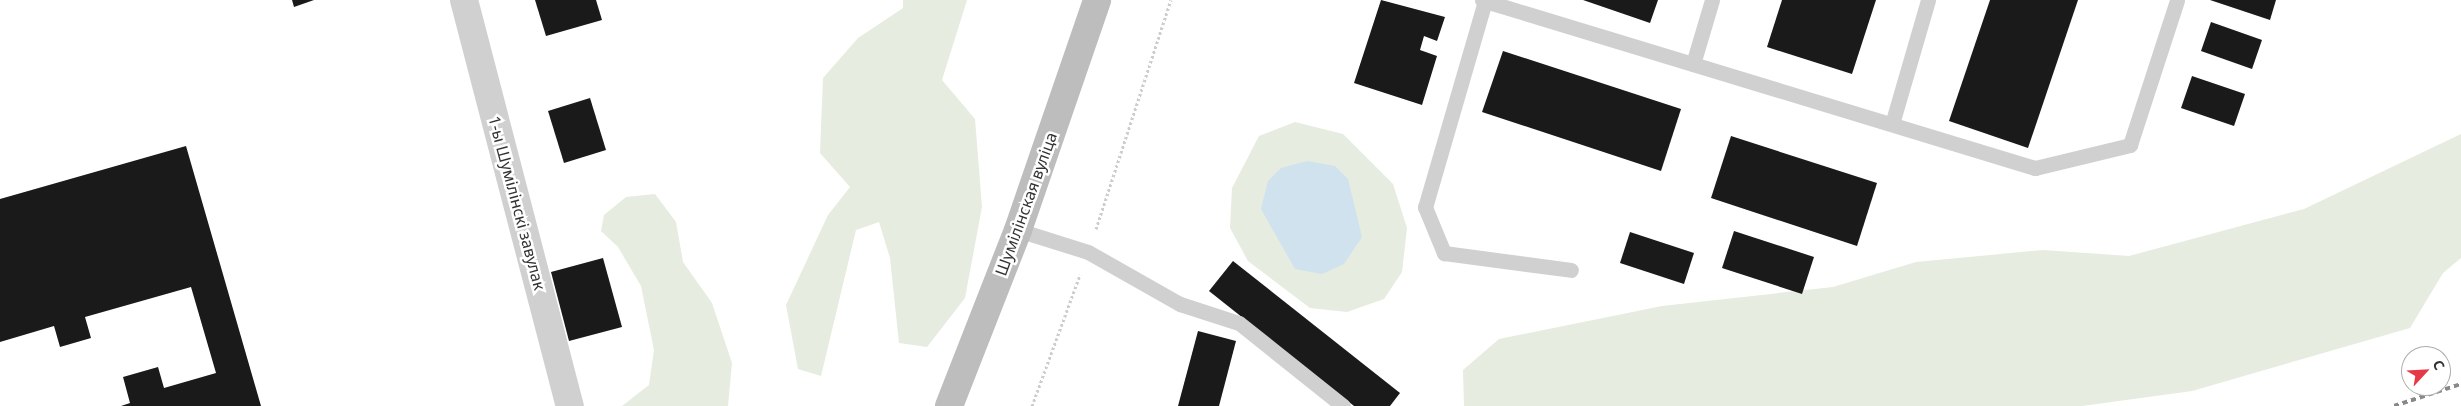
<!DOCTYPE html>
<html>
<head>
<meta charset="utf-8">
<style>
	body { margin:0 }
	#map { position:relative; width:2461px; height:406px; overflow:hidden; background:#fff; font-family:"Noto Sans",sans-serif }
	div>[style] { position:absolute }
	[style*='--x'] { left:calc(var(--x)*1px); top:calc(var(--y)*1px); width:calc(var(--w)*1px); rotate:calc(var(--a)*1deg) }
	.green>* { inset:0; background:#e6ecdf }
	.water>* { inset:0; background:#cfe2ee }
	.building>* { inset:0; background:#1a1a1a }
	.path>* { height:3px; margin-top:-1.5px; transform-origin:0; background:repeating-linear-gradient(90deg,#cdcdcd 0 2.5px,transparent 0 5px) }
	.service>* { height:15px; margin:-7.5px; padding:0 7.5px; transform-origin:7.5px; border-radius:7.5px; background:#d0d0d0 }
	.minor>* { height:28px; margin:-14px; padding:0 14px; transform-origin:14px; border-radius:14px; background:#d0d0d0 }
	.secondary>* { height:28px; margin:-14px; padding:0 14px; transform-origin:14px; border-radius:14px; background:#bdbdbd }
	.rail>* { height:4px; margin-top:-2px; transform-origin:0; background:repeating-linear-gradient(90deg,#888 0 5px,transparent 0 9px) }
	span { translate:-50% -50%; white-space:nowrap; text-align:center; line-height:1.15; -webkit-text-stroke:5px #fff; paint-order:stroke }
	.street-label { font-size:16px; color:#333 }
	.north { position:absolute; left:2401px; top:346px; width:50px; height:50px; box-sizing:border-box; background:#fff; border:1px solid #adadad; border-radius:50%; rotate:65deg; font-size:14px; font-weight:700; line-height:20px; text-align:center; color:#333 }
	.north::after { content:''; display:block; margin:auto; width:18px; height:22px; background:#e63946; clip-path:polygon(50% 0,100% 100%,50% 72%,0 100%) }
</style>
</head>
<body>
<div id="map">
	<div class="green">
		<i style="clip-path:polygon(903px 0,967px 0,942px 80px,975px 119px,982px 207px,965px 298px,927px 347px,899px 343px,890px 258px,879px 222px,856px 230px,821px 376px,798px 369px,786px 305px,828px 215px,850px 187px,820px 153px,823px 78px,858px 38px,903px 8px)"></i>
		<i style="clip-path:polygon(1295px 122px,1343px 134px,1393px 184px,1407px 228px,1402px 272px,1384px 299px,1347px 312px,1310px 308px,1248px 261px,1230px 228px,1232px 188px,1259px 136px)"></i>
		<i style="clip-path:polygon(2461px 134px,2461px 258px,2443px 273px,2410px 328px,2192px 391px,2082px 406px,1464px 406px,1463px 370px,1499px 339px,1662px 306px,1833px 287px,1916px 262px,2043px 250px,2129px 256px,2304px 209px)"></i>
		<i style="clip-path:polygon(655px 194px,676px 222px,683px 262px,712px 303px,732px 363px,728px 406px,622px 406px,649px 385px,654px 350px,641px 286px,618px 247px,601px 231px,604px 215px,626px 197px)"></i>
	</div>
	<div class="water">
		<i style="clip-path:polygon(1307px 161px,1335px 166px,1348px 179px,1362px 237px,1344px 264px,1322px 274px,1295px 269px,1261px 209px,1268px 181px,1281px 168px)"></i>
	</div>
	<div class="building">
		<i style="clip-path:polygon(292px 0,314px 0,294px 7px)"></i>
		<i style="clip-path:polygon(535px 0,596px 0,602px 20px,546px 36px)"></i>
		<i style="clip-path:polygon(1381px 0,1445px 17px,1437px 41px,1424px 36px,1420px 50px,1437px 56px,1422px 105px,1354px 83px)"></i>
		<i style="clip-path:polygon(1583px 0,1658px 0,1650px 23px)"></i>
		<i style="clip-path:polygon(1782px 0,1876px 0,1852px 74px,1767px 47px)"></i>
		<i style="clip-path:polygon(1990px 0,2078px 0,2028px 148px,1949px 121px)"></i>
		<i style="clip-path:polygon(2210px 0,2276px 0,2270px 20px)"></i>
		<i style="clip-path:polygon(2211px 22px,2262px 40px,2252px 69px,2201px 51px)"></i>
		<i style="clip-path:polygon(1503px 51px,1681px 109px,1661px 171px,1482px 112px)"></i>
		<i style="clip-path:polygon(2192px 76px,2245px 94px,2234px 126px,2181px 108px)"></i>
		<i style="clip-path:polygon(590px 98px,606px 150px,564px 163px,548px 111px)"></i>
		<i style="clip-path:polygon(1731px 136px,1877px 183px,1857px 246px,1711px 198px)"></i>
		<i style="clip-path:polygon(186px 146px,261px 406px,121px 406px,130px 403px,123px 377px,158px 367px,164px 388px,216px 373px,191px 287px,85px 317px,91px 338px,60px 347px,54px 326px,0 342px,0 199px)"></i>
		<i style="clip-path:polygon(1734px 231px,1814px 257px,1802px 294px,1722px 268px)"></i>
		<i style="clip-path:polygon(1630px 232px,1694px 253px,1684px 284px,1620px 263px)"></i>
		<i style="clip-path:polygon(603px 258px,622px 327px,569px 341px,551px 272px)"></i>
		<i style="clip-path:polygon(1233px 261px,1400px 393px,1390px 406px,1354px 406px,1209px 291px)"></i>
		<i style="clip-path:polygon(1198px 331px,1236px 341px,1219px 406px,1178px 406px)"></i>
	</div>
	<div class="path">
		<i style="--x:1096;--y:229;--w:241;--a:-71.9"></i>
		<i style="--x:1032;--y:406;--w:140;--a:-69.9"></i>
	</div>
	<div class="service">
		<i style="--x:1482;--y:0;--w:578;--a:16.9"></i>
		<i style="--x:2035;--y:168;--w:98;--a:-13.6"></i>
		<i style="--x:2130;--y:145;--w:152;--a:-72"></i>
		<i style="--x:1485;--y:1;--w:215;--a:106.2"></i>
		<i style="--x:1425;--y:207;--w:50;--a:67.6"></i>
		<i style="--x:1444;--y:253;--w:128;--a:7.6"></i>
		<i style="--x:1693;--y:64;--w:67;--a:-73.5"></i>
		<i style="--x:1892;--y:124;--w:129;--a:-73.8"></i>
		<i style="--x:1018;--y:230;--w:73;--a:17.4"></i>
		<i style="--x:1088;--y:252;--w:106;--a:29.5"></i>
		<i style="--x:1180;--y:304;--w:62;--a:17.9"></i>
		<i style="--x:1239;--y:323;--w:133;--a:38.6"></i>
	</div>
	<div class="minor">
		<i style="--x:464;--y:0;--w:420;--a:75.4"></i>
	</div>
	<div class="secondary">
		<i style="--x:949;--y:406;--w:189;--a:-68.6"></i>
		<i style="--x:1018;--y:230;--w:243;--a:-71"></i>
	</div>
	<div class="rail">
		<i style="--x:2394;--y:406;--w:71;--a:-18.2"></i>
	</div>
	<div class="street-label">
		<span style="left:517px;top:203px;rotate:75deg">1-ы Шумілінскі завулак</span>
		<span style="left:1026px;top:204px;rotate:-70deg">Шумілінская вуліца</span>
	</div>
	<div class="north">С</div>
</div>
</body>
</html>
